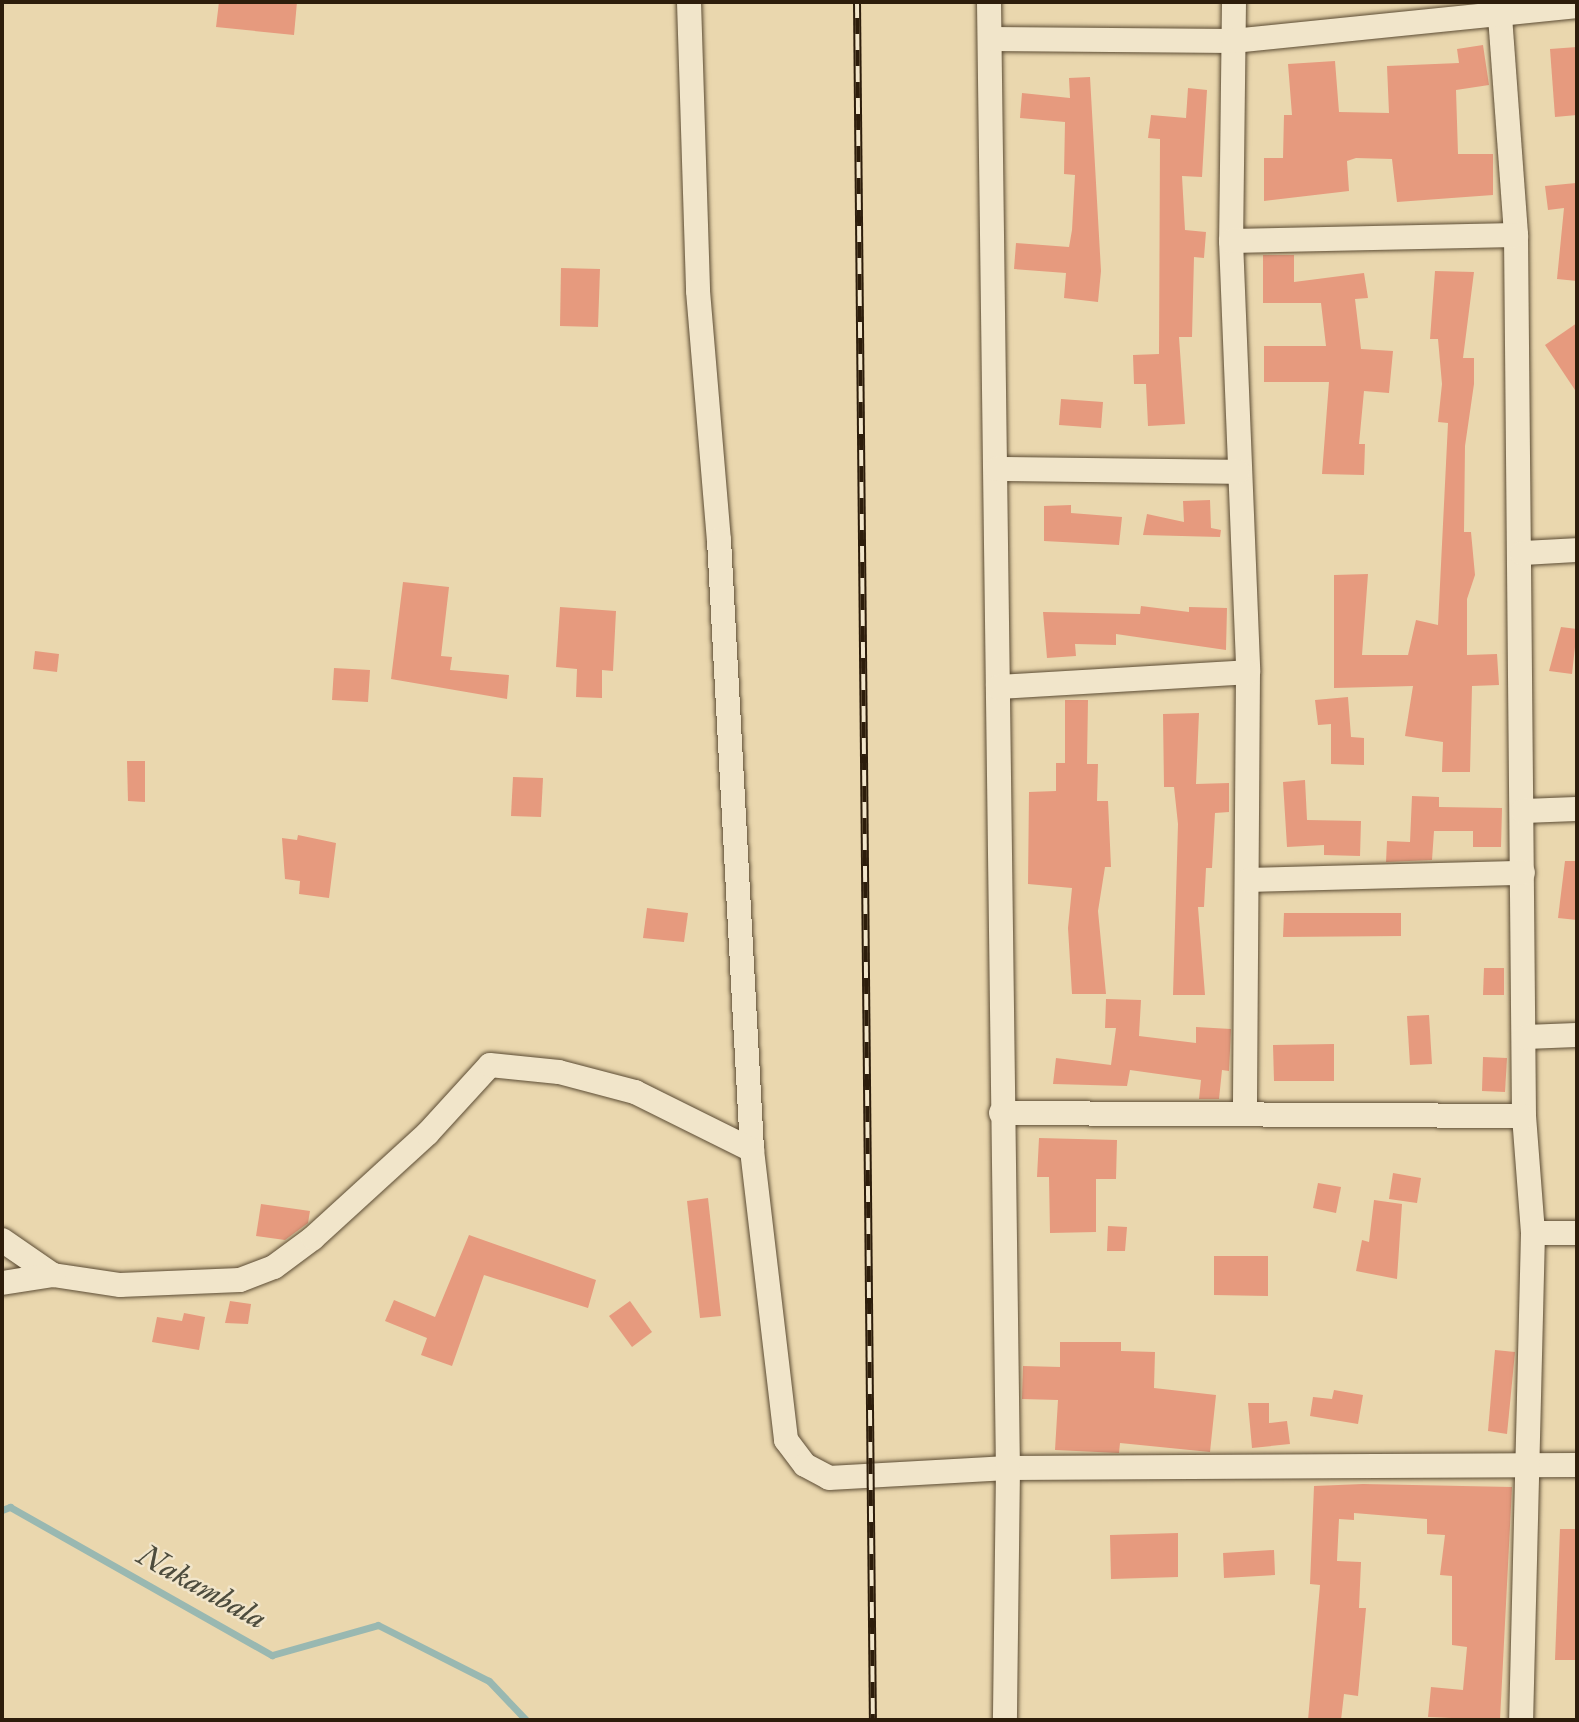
<!DOCTYPE html>
<html>
<head>
<meta charset="utf-8">
<style>
	body { margin:0 }
	#map { position:relative; width:1579px; height:1722px; overflow:hidden; background:#ead7ae; font-family:"IM FELL Double Pica",serif }
	div>[style] { position:absolute }
	[style*='--x'] { left:calc(var(--x)*1px); top:calc(var(--y)*1px); width:calc(var(--w)*1px); rotate:calc(var(--a)*1deg) }
	.stream>* { height:7px; margin:-3.5px; padding:0 3.5px; transform-origin:3.5px; border-radius:3.5px; background:#99b8b1 }
	.building>* { inset:0; background:#e69a7e }
	.roads { filter:drop-shadow(0 0 2px #5c4c34) drop-shadow(0 0 2px #5c4c34) }
	.street>* { height:24px; margin:-12px; padding:0 12px; transform-origin:12px; border-radius:12px; background:#f1e5ca }
	.rail>* { height:8px; margin-top:-4px; transform-origin:0; background:repeating-linear-gradient(90deg,#f1e5ca 0 16px,#2d1d0b 0 32px); box-sizing:border-box; border-block:2px solid #2d1d0b }
	span { translate:-50% -50%; white-space:nowrap; text-align:center; line-height:1.15; -webkit-text-stroke:5px #f1e5ca; paint-order:stroke }
	.water-label { font-size:32px; color:#4d4c3d; font-style:italic }
	.frame { position:absolute; inset:0; border:4px solid #2d1d0b; pointer-events:none }
</style>
</head>
<body>
<div id="map">
	<div class="stream">
		<i style="--x:2;--y:1510;--w:9;--a:-21"></i>
		<i style="--x:10;--y:1507;--w:301;--a:29.5"></i>
		<i style="--x:272;--y:1655;--w:110;--a:-15.8"></i>
		<i style="--x:378;--y:1625;--w:124;--a:26.8"></i>
		<i style="--x:489;--y:1681;--w:54;--a:46.5"></i>
	</div>
	<div class="building">
		<i style="clip-path:polygon(219px 2px,297px 2px,294px 35px,216px 27px)"></i>
		<i style="clip-path:polygon(1483px 45px,1489px 85px,1456px 90px,1458px 154px,1493px 154px,1493px 195px,1397px 202px,1392px 159px,1356px 158px,1347px 161px,1349px 191px,1264px 201px,1264px 158px,1283px 158px,1284px 115px,1292px 115px,1288px 64px,1335px 61px,1339px 112px,1389px 113px,1387px 66px,1459px 63px,1457px 49px)"></i>
		<i style="clip-path:polygon(1577px 47px,1577px 115px,1555px 117px,1550px 49px)"></i>
		<i style="clip-path:polygon(1090px 77px,1101px 271px,1098px 302px,1064px 298px,1066px 273px,1014px 269px,1016px 243px,1069px 247px,1072px 230px,1075px 175px,1064px 174px,1065px 122px,1020px 118px,1022px 93px,1070px 98px,1069px 78px)"></i>
		<i style="clip-path:polygon(1188px 88px,1207px 90px,1202px 177px,1182px 176px,1185px 230px,1206px 232px,1204px 258px,1194px 257px,1192px 337px,1179px 337px,1185px 424px,1148px 426px,1146px 384px,1134px 384px,1133px 355px,1159px 354px,1160px 139px,1148px 138px,1151px 115px,1186px 118px)"></i>
		<i style="clip-path:polygon(1576px 183px,1577px 198px,1577px 281px,1557px 279px,1564px 208px,1548px 210px,1545px 186px)"></i>
		<i style="clip-path:polygon(1263px 255px,1294px 255px,1294px 282px,1364px 273px,1368px 298px,1355px 299px,1361px 349px,1393px 351px,1389px 393px,1364px 391px,1359px 444px,1365px 444px,1364px 475px,1322px 474px,1329px 382px,1264px 382px,1264px 346px,1326px 346px,1321px 303px,1263px 303px)"></i>
		<i style="clip-path:polygon(561px 268px,600px 269px,598px 327px,560px 326px)"></i>
		<i style="clip-path:polygon(1435px 271px,1474px 272px,1463px 358px,1474px 358px,1474px 384px,1465px 446px,1464px 532px,1471px 532px,1475px 575px,1467px 599px,1467px 655px,1497px 654px,1499px 685px,1472px 686px,1470px 772px,1442px 772px,1443px 742px,1405px 736px,1413px 686px,1334px 688px,1334px 575px,1368px 574px,1362px 655px,1408px 655px,1416px 620px,1438px 625px,1448px 423px,1438px 422px,1442px 384px,1438px 339px,1430px 339px)"></i>
		<i style="clip-path:polygon(1577px 323px,1577px 393px,1545px 345px)"></i>
		<i style="clip-path:polygon(1061px 399px,1103px 402px,1101px 428px,1059px 425px)"></i>
		<i style="clip-path:polygon(1210px 500px,1211px 528px,1221px 530px,1220px 537px,1143px 535px,1147px 514px,1184px 522px,1183px 501px)"></i>
		<i style="clip-path:polygon(1071px 505px,1071px 513px,1122px 517px,1119px 545px,1044px 541px,1044px 506px)"></i>
		<i style="clip-path:polygon(403px 582px,449px 587px,441px 656px,452px 657px,450px 670px,509px 675px,507px 699px,391px 679px)"></i>
		<i style="clip-path:polygon(1141px 606px,1189px 612px,1189px 607px,1227px 608px,1226px 650px,1116px 634px,1116px 645px,1075px 644px,1076px 656px,1047px 658px,1043px 612px,1140px 614px)"></i>
		<i style="clip-path:polygon(560px 607px,616px 611px,613px 671px,602px 670px,602px 698px,576px 697px,577px 669px,556px 667px)"></i>
		<i style="clip-path:polygon(1561px 627px,1577px 629px,1572px 674px,1549px 671px)"></i>
		<i style="clip-path:polygon(35px 651px,59px 654px,57px 672px,33px 669px)"></i>
		<i style="clip-path:polygon(334px 668px,370px 670px,368px 702px,332px 700px)"></i>
		<i style="clip-path:polygon(1348px 697px,1351px 737px,1364px 738px,1364px 765px,1331px 764px,1331px 724px,1318px 725px,1315px 700px)"></i>
		<i style="clip-path:polygon(1065px 700px,1088px 700px,1087px 764px,1098px 764px,1097px 801px,1108px 801px,1111px 867px,1105px 867px,1098px 911px,1106px 994px,1072px 994px,1068px 928px,1072px 888px,1028px 884px,1029px 792px,1056px 791px,1056px 763px,1065px 763px)"></i>
		<i style="clip-path:polygon(1199px 713px,1196px 784px,1229px 783px,1229px 812px,1215px 813px,1212px 868px,1206px 868px,1204px 907px,1198px 907px,1205px 995px,1173px 995px,1178px 824px,1174px 787px,1164px 787px,1163px 714px)"></i>
		<i style="clip-path:polygon(127px 761px,145px 761px,145px 802px,128px 801px)"></i>
		<i style="clip-path:polygon(513px 777px,543px 778px,541px 817px,511px 816px)"></i>
		<i style="clip-path:polygon(1305px 780px,1307px 820px,1361px 821px,1360px 856px,1324px 855px,1324px 845px,1287px 847px,1283px 782px)"></i>
		<i style="clip-path:polygon(1412px 796px,1439px 797px,1439px 807px,1502px 808px,1501px 847px,1473px 847px,1473px 831px,1434px 831px,1432px 860px,1386px 862px,1387px 841px,1410px 842px)"></i>
		<i style="clip-path:polygon(298px 835px,336px 843px,329px 898px,299px 894px,300px 881px,285px 879px,282px 838px,297px 840px)"></i>
		<i style="clip-path:polygon(1565px 861px,1577px 861px,1577px 920px,1558px 918px)"></i>
		<i style="clip-path:polygon(647px 908px,688px 913px,684px 942px,643px 938px)"></i>
		<i style="clip-path:polygon(1284px 913px,1401px 913px,1401px 936px,1283px 937px)"></i>
		<i style="clip-path:polygon(1484px 968px,1504px 968px,1504px 995px,1483px 995px)"></i>
		<i style="clip-path:polygon(1106px 999px,1141px 1000px,1139px 1036px,1196px 1043px,1196px 1027px,1231px 1029px,1229px 1071px,1222px 1070px,1219px 1099px,1199px 1099px,1201px 1080px,1130px 1070px,1127px 1086px,1053px 1084px,1056px 1058px,1111px 1065px,1116px 1028px,1105px 1028px)"></i>
		<i style="clip-path:polygon(1429px 1015px,1432px 1064px,1410px 1065px,1407px 1016px)"></i>
		<i style="clip-path:polygon(1334px 1044px,1334px 1081px,1274px 1081px,1273px 1045px)"></i>
		<i style="clip-path:polygon(1483px 1057px,1507px 1058px,1505px 1092px,1482px 1091px)"></i>
		<i style="clip-path:polygon(1039px 1138px,1117px 1140px,1116px 1179px,1096px 1179px,1096px 1232px,1050px 1233px,1049px 1177px,1037px 1177px)"></i>
		<i style="clip-path:polygon(1393px 1173px,1421px 1178px,1417px 1203px,1389px 1199px)"></i>
		<i style="clip-path:polygon(1318px 1183px,1341px 1187px,1336px 1213px,1313px 1208px)"></i>
		<i style="clip-path:polygon(708px 1198px,721px 1316px,700px 1318px,687px 1201px)"></i>
		<i style="clip-path:polygon(1374px 1200px,1402px 1204px,1397px 1279px,1356px 1271px,1362px 1240px,1369px 1242px)"></i>
		<i style="clip-path:polygon(261px 1204px,310px 1211px,308px 1223px,285px 1240px,256px 1236px)"></i>
		<i style="clip-path:polygon(1108px 1226px,1127px 1227px,1125px 1251px,1107px 1251px)"></i>
		<i style="clip-path:polygon(469px 1235px,596px 1280px,588px 1308px,484px 1275px,452px 1366px,421px 1355px,427px 1338px,385px 1321px,394px 1300px,435px 1317px)"></i>
		<i style="clip-path:polygon(1214px 1256px,1268px 1256px,1268px 1296px,1214px 1295px)"></i>
		<i style="clip-path:polygon(230px 1301px,251px 1304px,248px 1324px,225px 1323px)"></i>
		<i style="clip-path:polygon(630px 1301px,652px 1332px,632px 1347px,609px 1316px)"></i>
		<i style="clip-path:polygon(184px 1313px,205px 1317px,199px 1350px,152px 1342px,157px 1317px,182px 1321px)"></i>
		<i style="clip-path:polygon(1060px 1342px,1121px 1342px,1121px 1351px,1155px 1352px,1154px 1388px,1216px 1395px,1210px 1452px,1120px 1443px,1119px 1453px,1055px 1450px,1058px 1400px,1022px 1399px,1023px 1366px,1060px 1367px)"></i>
		<i style="clip-path:polygon(1495px 1350px,1515px 1352px,1507px 1434px,1488px 1431px)"></i>
		<i style="clip-path:polygon(1334px 1390px,1363px 1395px,1358px 1424px,1310px 1416px,1313px 1397px,1332px 1399px)"></i>
		<i style="clip-path:polygon(1248px 1403px,1269px 1403px,1269px 1423px,1287px 1421px,1290px 1444px,1252px 1448px)"></i>
		<i style="clip-path:polygon(1363px 1484px,1512px 1487px,1500px 1720px,1428px 1717px,1431px 1687px,1463px 1690px,1467px 1647px,1452px 1645px,1452px 1576px,1440px 1575px,1445px 1535px,1427px 1534px,1427px 1519px,1354px 1513px,1354px 1520px,1339px 1519px,1337px 1561px,1361px 1562px,1359px 1608px,1366px 1608px,1358px 1696px,1344px 1694px,1341px 1720px,1308px 1720px,1320px 1585px,1310px 1584px,1314px 1486px)"></i>
		<i style="clip-path:polygon(1560px 1529px,1577px 1529px,1577px 1660px,1555px 1660px)"></i>
		<i style="clip-path:polygon(1178px 1533px,1178px 1577px,1111px 1579px,1110px 1535px)"></i>
		<i style="clip-path:polygon(1274px 1550px,1275px 1575px,1224px 1578px,1223px 1553px)"></i>
	</div>
	<div class="roads">
		<div class="street">
			<i style="--x:689;--y:2;--w:289;--a:88.2"></i>
			<i style="--x:698;--y:291;--w:250;--a:85.2"></i>
			<i style="--x:719;--y:540;--w:611;--a:86.9"></i>
			<i style="--x:752;--y:1150;--w:292;--a:83.3"></i>
			<i style="--x:786;--y:1440;--w:31;--a:53"></i>
			<i style="--x:805;--y:1465;--w:27;--a:28"></i>
			<i style="--x:829;--y:1478;--w:179;--a:-3.2"></i>
			<i style="--x:1008;--y:1468;--w:569;--a:-0.3"></i>
			<i style="--x:989;--y:2;--w:1466;--a:89.26"></i>
			<i style="--x:1008;--y:1468;--w:252;--a:90.7"></i>
			<i style="--x:1234;--y:2;--w:239;--a:90.7"></i>
			<i style="--x:1231;--y:241;--w:431;--a:87.7"></i>
			<i style="--x:1248;--y:672;--w:440;--a:90.4"></i>
			<i style="--x:1500;--y:16;--w:220;--a:85.8"></i>
			<i style="--x:1516;--y:235;--w:881;--a:89.48"></i>
			<i style="--x:1524;--y:1116;--w:117;--a:85.6"></i>
			<i style="--x:1533;--y:1233;--w:487;--a:91.4"></i>
			<i style="--x:991;--y:39;--w:242;--a:0.5"></i>
			<i style="--x:1233;--y:41;--w:346;--a:-5.8"></i>
			<i style="--x:1231;--y:241;--w:285;--a:-1.2"></i>
			<i style="--x:997;--y:469;--w:241;--a:0.7"></i>
			<i style="--x:1522;--y:553;--w:55;--a:-3.1"></i>
			<i style="--x:998;--y:687;--w:250;--a:-3.4"></i>
			<i style="--x:1523;--y:811;--w:54;--a:-2.1"></i>
			<i style="--x:1249;--y:880;--w:274;--a:-1.5"></i>
			<i style="--x:1525;--y:1037;--w:52;--a:-2.2"></i>
			<i style="--x:1001;--y:1113;--w:523;--a:0.33"></i>
			<i style="--x:1533;--y:1233;--w:44;--a:0"></i>
			<i style="--x:2;--y:1240;--w:62;--a:34.5"></i>
			<i style="--x:53;--y:1275;--w:68;--a:8.5"></i>
			<i style="--x:120;--y:1285;--w:120;--a:-2.4"></i>
			<i style="--x:240;--y:1280;--w:36;--a:-21"></i>
			<i style="--x:274;--y:1267;--w:49;--a:-36.6"></i>
			<i style="--x:313;--y:1238;--w:154;--a:-42.4"></i>
			<i style="--x:427;--y:1134;--w:93;--a:-47.6"></i>
			<i style="--x:490;--y:1065;--w:69;--a:5.8"></i>
			<i style="--x:559;--y:1072;--w:79;--a:14.7"></i>
			<i style="--x:635;--y:1092;--w:131;--a:26.4"></i>
			<i style="--x:2;--y:1283;--w:52;--a:-8.9"></i>
		</div>
	</div>
	<div class="rail">
		<i style="--x:857;--y:2;--w:1718;--a:89.47"></i>
	</div>
	<div class="water-label">
		<span style="left:202px;top:1587px;rotate:29deg">Nakambala</span>
	</div>
	<div class="frame"></div>
</div>
</body>
</html>
